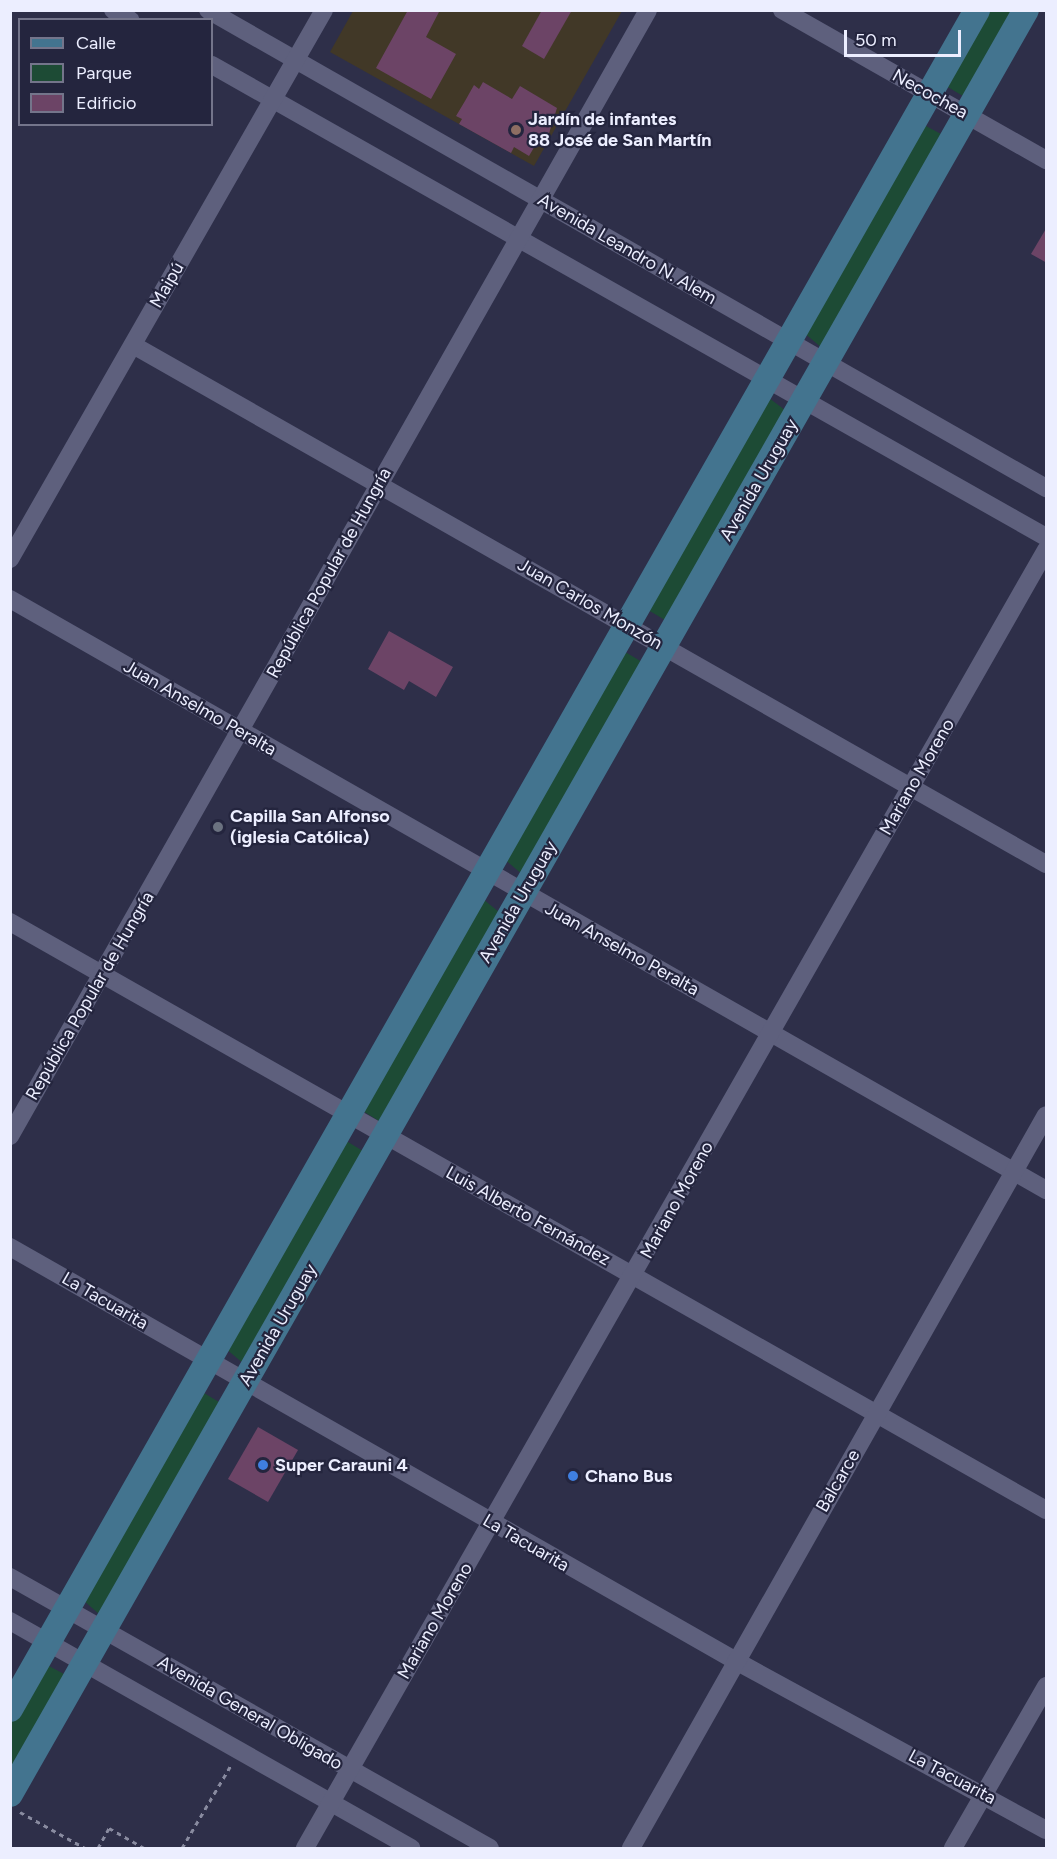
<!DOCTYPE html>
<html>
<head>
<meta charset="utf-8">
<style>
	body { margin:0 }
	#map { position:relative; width:1057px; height:1859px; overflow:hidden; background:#2e2f49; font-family:Figtree,sans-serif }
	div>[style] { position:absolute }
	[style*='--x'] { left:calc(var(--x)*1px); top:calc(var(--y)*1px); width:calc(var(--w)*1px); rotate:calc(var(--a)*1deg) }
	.education>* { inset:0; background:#413827 }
	.green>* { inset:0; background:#1d4b35 }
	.building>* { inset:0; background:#6c4466 }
	.path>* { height:3px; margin-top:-1.5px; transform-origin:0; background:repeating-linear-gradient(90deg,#898ba0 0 4.5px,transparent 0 9px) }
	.street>* { height:18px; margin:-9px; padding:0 9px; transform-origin:9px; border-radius:9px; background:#5e607d }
	.secondary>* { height:26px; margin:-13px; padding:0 13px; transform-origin:13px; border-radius:13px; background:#43748f }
	.dots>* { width:16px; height:16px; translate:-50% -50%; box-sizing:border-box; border:3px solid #24253e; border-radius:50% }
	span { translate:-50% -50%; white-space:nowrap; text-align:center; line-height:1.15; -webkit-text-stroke:4.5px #24253e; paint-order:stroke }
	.street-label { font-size:18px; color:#eceeff }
	.poi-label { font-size:18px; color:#eceeff; font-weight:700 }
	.left { translate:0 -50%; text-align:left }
	.frame { position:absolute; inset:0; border:12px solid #eceeff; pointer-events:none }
	.legend { position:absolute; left:18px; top:18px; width:195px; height:108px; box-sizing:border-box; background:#24253e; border:2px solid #74758b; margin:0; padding:8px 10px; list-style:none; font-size:18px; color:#eceeff }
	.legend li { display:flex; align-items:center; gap:12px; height:30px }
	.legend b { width:30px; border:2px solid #74758b }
	.scale { position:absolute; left:844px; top:30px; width:117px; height:27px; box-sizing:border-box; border:3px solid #eceeff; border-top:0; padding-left:8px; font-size:18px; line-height:21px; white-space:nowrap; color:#eceeff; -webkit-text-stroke:4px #24253e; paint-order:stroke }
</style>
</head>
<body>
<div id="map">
	<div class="education">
		<i style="clip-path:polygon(353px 11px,622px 11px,534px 166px,330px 52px)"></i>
	</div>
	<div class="green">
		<i style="clip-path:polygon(984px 11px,1014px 11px,963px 96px,946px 86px)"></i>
		<i style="clip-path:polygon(926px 126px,941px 134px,822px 348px,803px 332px,919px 127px)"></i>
		<i style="clip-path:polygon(769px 398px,785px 410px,665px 620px,648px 610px)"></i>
		<i style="clip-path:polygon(627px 653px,642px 662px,523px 875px,504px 859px,620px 654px)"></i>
		<i style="clip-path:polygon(483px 899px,499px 912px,379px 1121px,363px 1111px)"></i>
		<i style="clip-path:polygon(348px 1142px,363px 1151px,244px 1364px,225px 1348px,342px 1143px)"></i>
		<i style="clip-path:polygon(204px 1393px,219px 1402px,100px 1615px,82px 1599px)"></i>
		<i style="clip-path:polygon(49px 1666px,64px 1674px,11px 1776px,11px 1723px,42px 1667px)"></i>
	</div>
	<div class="building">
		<i style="clip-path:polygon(408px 10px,440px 10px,426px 37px,456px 54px,431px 99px,376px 68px)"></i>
		<i style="clip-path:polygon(542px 10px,572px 10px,544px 59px,522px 46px)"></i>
		<i style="clip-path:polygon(483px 82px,512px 99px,520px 86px,557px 108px,546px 143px,539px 139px,529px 156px,514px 147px,511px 153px,459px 124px,462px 119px,456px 116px,465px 101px,474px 85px,479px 89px)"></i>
		<i style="clip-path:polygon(1047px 227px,1047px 263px,1031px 254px)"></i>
		<i style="clip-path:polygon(389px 631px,453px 667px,436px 697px,409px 681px,404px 690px,368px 669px)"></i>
		<i style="clip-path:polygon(258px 1427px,298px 1450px,268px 1502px,228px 1479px)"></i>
	</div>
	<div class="path">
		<i style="--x:20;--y:1812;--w:74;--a:29"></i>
		<i style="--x:98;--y:1848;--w:23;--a:-61"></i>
		<i style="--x:109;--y:1828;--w:40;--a:29.7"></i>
		<i style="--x:182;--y:1848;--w:96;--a:-59.4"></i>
	</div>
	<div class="street">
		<i style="--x:113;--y:10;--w:20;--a:30"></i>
		<i style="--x:208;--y:10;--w:965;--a:29.7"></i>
		<i style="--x:782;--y:10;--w:304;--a:29.6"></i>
		<i style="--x:212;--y:65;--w:958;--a:29.51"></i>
		<i style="--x:133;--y:345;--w:1050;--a:29.62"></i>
		<i style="--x:10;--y:559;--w:632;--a:-60.23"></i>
		<i style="--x:10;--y:599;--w:1193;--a:29.7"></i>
		<i style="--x:10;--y:922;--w:1191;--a:29.58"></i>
		<i style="--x:10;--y:1136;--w:1294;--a:-60.46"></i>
		<i style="--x:10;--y:1247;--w:836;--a:29.69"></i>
		<i style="--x:736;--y:1661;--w:353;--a:28.6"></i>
		<i style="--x:10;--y:1577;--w:551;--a:29.45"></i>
		<i style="--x:10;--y:1621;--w:461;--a:29.5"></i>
		<i style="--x:305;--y:1848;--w:1495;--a:-60.28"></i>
		<i style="--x:631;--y:1848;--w:842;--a:-60.48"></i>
		<i style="--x:953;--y:1848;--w:187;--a:-60.1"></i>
	</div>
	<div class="secondary">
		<i style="--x:10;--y:1709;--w:1955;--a:-60.35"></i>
		<i style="--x:10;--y:1794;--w:2053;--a:-60.34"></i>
	</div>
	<div class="dots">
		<i style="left:516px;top:130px;background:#8d6e63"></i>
		<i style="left:218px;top:827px;background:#6b7280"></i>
		<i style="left:263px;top:1465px;background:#3f7fe0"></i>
		<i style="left:573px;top:1476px;background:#3f7fe0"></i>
	</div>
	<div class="street-label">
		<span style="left:930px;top:94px;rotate:29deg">Necochea</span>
		<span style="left:627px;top:249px;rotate:30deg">Avenida Leandro N. Alem</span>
		<span style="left:167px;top:285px;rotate:-60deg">Maipú</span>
		<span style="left:759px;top:480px;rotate:-60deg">Avenida Uruguay</span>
		<span style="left:329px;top:573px;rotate:-61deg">República Popular de Hungría</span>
		<span style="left:590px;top:604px;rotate:30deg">Juan Carlos Monzón</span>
		<span style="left:200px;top:708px;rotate:30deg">Juan Anselmo Peralta</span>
		<span style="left:917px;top:777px;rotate:-60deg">Mariano Moreno</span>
		<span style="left:518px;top:902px;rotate:-60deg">Avenida Uruguay</span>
		<span style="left:622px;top:949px;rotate:29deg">Juan Anselmo Peralta</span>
		<span style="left:90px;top:996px;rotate:-60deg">República Popular de Hungría</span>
		<span style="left:677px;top:1200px;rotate:-61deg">Mariano Moreno</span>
		<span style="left:528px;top:1216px;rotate:29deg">Luis Alberto Fernández</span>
		<span style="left:105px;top:1301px;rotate:30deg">La Tacuarita</span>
		<span style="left:278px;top:1325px;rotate:-60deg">Avenida Uruguay</span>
		<span style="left:838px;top:1481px;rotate:-60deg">Balcarce</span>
		<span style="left:526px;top:1543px;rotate:30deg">La Tacuarita</span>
		<span style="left:435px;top:1621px;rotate:-60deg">Mariano Moreno</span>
		<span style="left:250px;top:1713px;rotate:30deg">Avenida General Obligado</span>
		<span style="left:952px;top:1777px;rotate:28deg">La Tacuarita</span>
	</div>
	<div class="poi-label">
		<span class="left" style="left:528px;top:130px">Jardín de infantes<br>88 José de San Martín</span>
		<span class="left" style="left:230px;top:827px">Capilla San Alfonso<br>(iglesia Católica)</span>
		<span class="left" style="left:275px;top:1465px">Super Carauni 4</span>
		<span class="left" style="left:585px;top:1476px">Chano Bus</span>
	</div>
	<div class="frame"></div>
	<ul class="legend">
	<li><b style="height:8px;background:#43748f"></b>Calle</li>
	<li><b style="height:16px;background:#1d4b35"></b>Parque</li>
	<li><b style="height:16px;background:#6c4466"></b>Edificio</li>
	</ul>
	<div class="scale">50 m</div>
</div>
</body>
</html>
